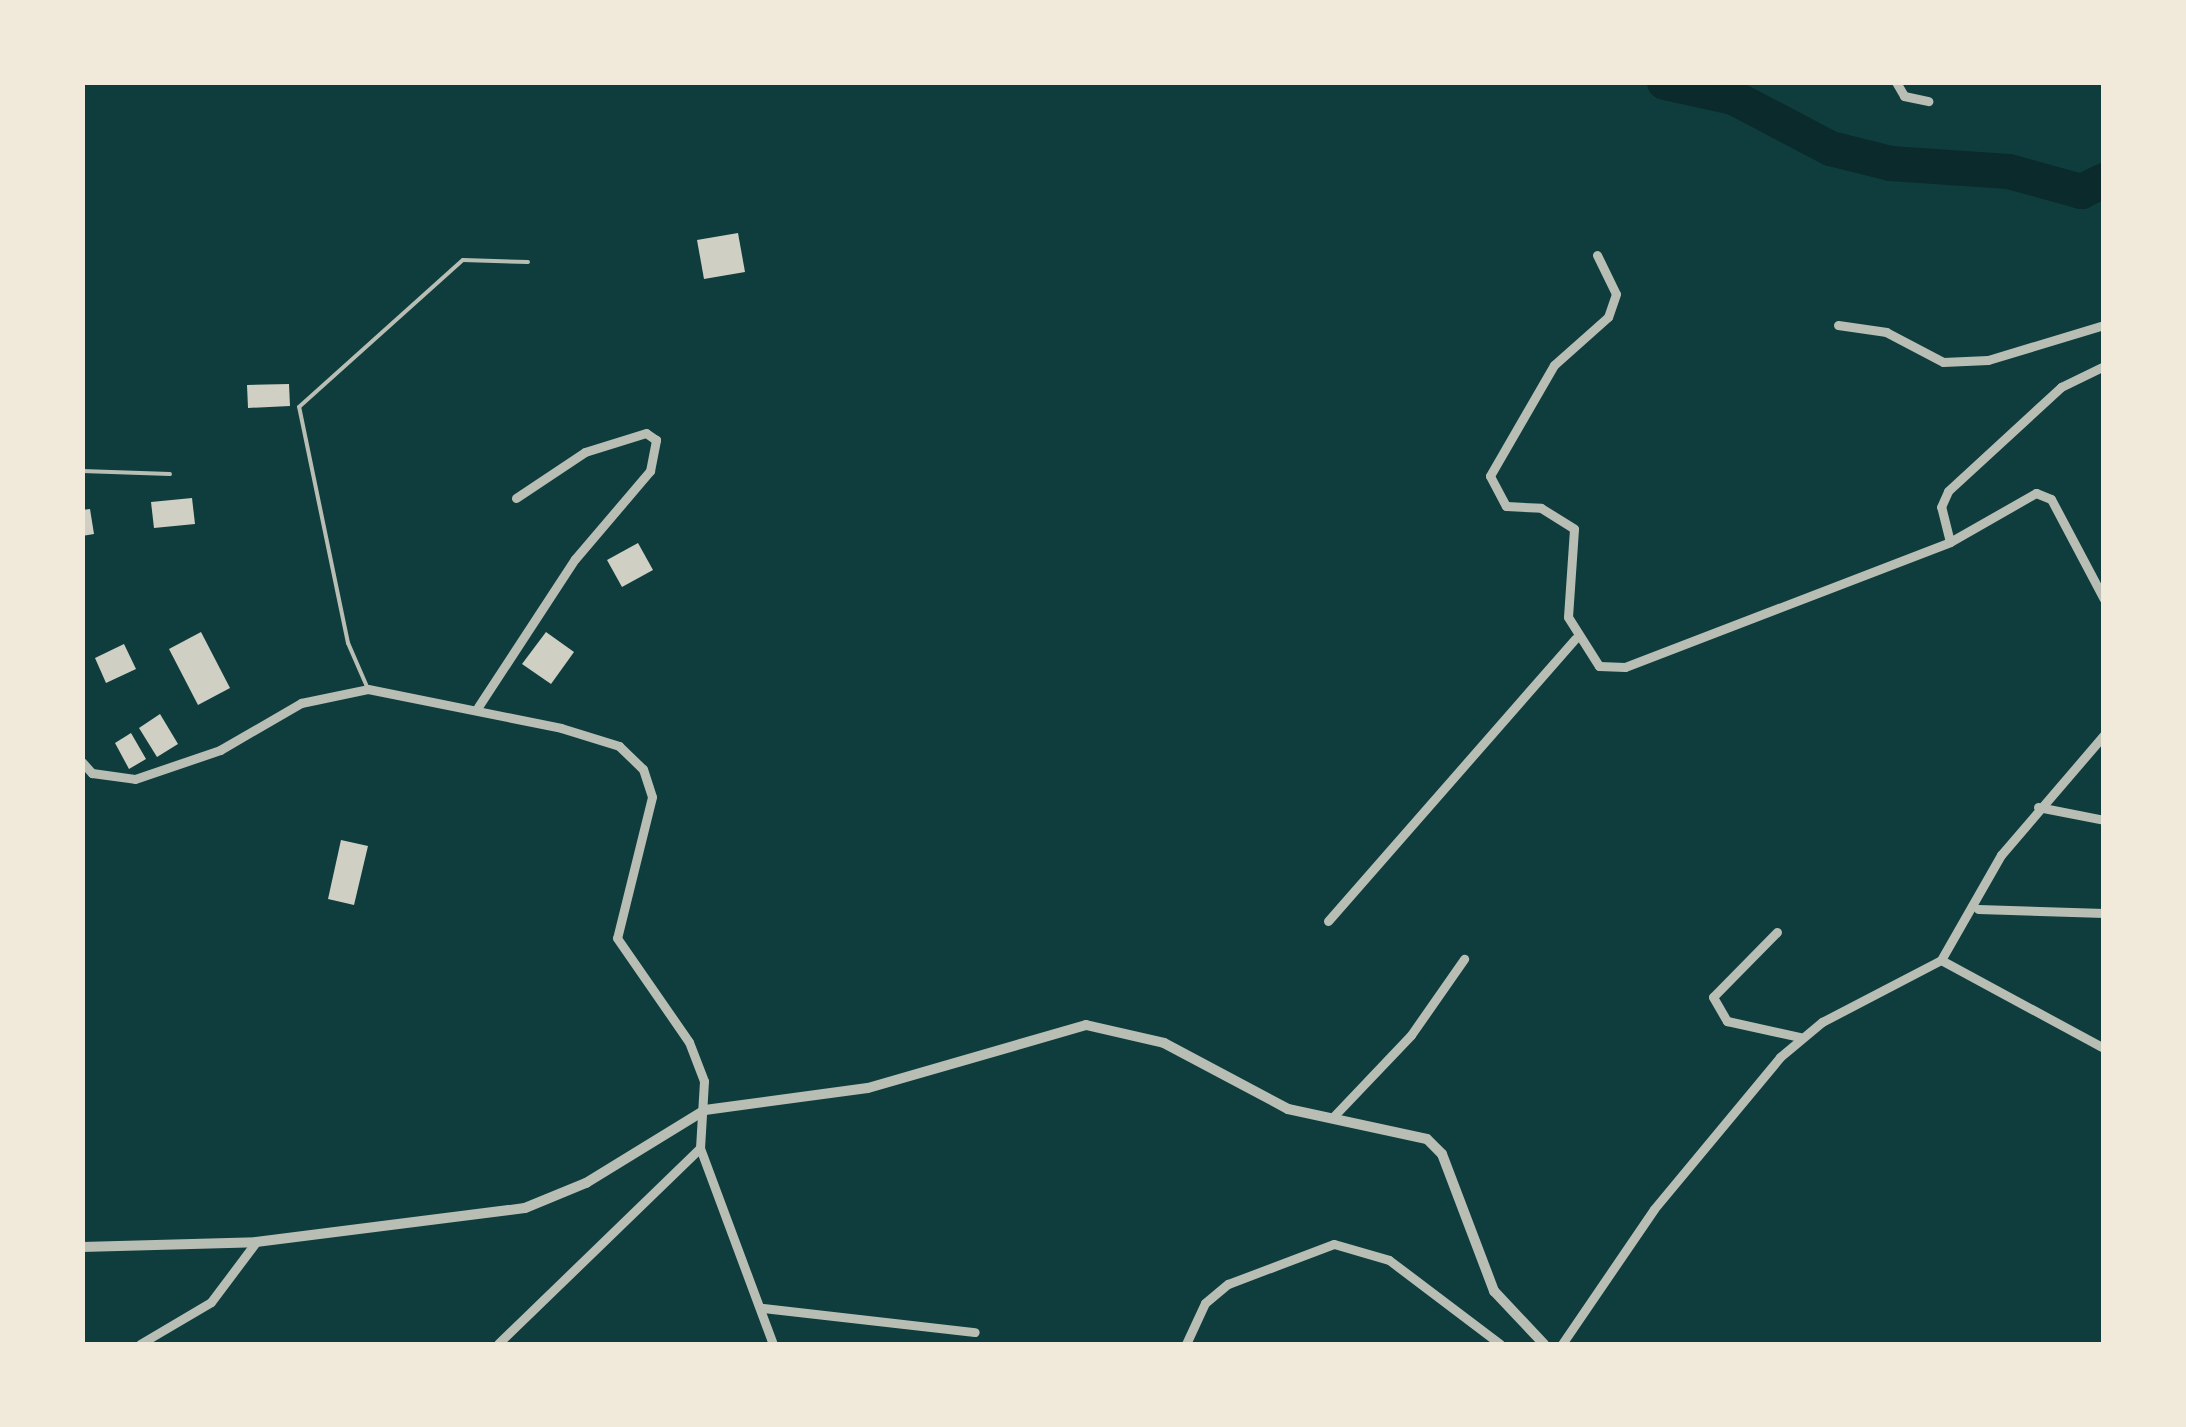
<!DOCTYPE html>
<html>
<head>
<meta charset="utf-8">
<style>
	body { margin:0 }
	#map { position:relative; width:2186px; height:1427px; overflow:hidden; background:#0f3d3e; font-family:Georgia,serif }
	div>[style] { position:absolute }
	[style*='--x'] { left:calc(var(--x)*1px); top:calc(var(--y)*1px); width:calc(var(--w)*1px); rotate:calc(var(--a)*1deg) }
	.river>* { height:35px; margin:-17.5px; padding:0 17.5px; transform-origin:17.5px; border-radius:17.5px; background:#0a2a2b }
	.building>* { inset:0; background:#cfcfc3 }
	.service>* { height:4px; margin:-2px; padding:0 2px; transform-origin:2px; border-radius:2px; background:#b8beb3 }
	.minor>* { height:9px; margin:-4.5px; padding:0 4.5px; transform-origin:4.5px; border-radius:4.5px; background:#b8beb3 }
	.tertiary>* { height:10px; margin:-5px; padding:0 5px; transform-origin:5px; border-radius:5px; background:#b8beb3 }
	span { translate:-50% -50%; white-space:nowrap; text-align:center; line-height:1.15; -webkit-text-stroke:8px #f1e9da; paint-order:stroke }
	.frame { position:absolute; inset:0; border:85px solid #f1e9da; pointer-events:none }
</style>
</head>
<body>
<div id="map">
	<div class="river">
		<i style="--x:1664;--y:82;--w:71;--a:12.3"></i>
		<i style="--x:1733;--y:97;--w:110;--a:27.7"></i>
		<i style="--x:1830;--y:148;--w:62;--a:14"></i>
		<i style="--x:1890;--y:163;--w:118;--a:3.9"></i>
		<i style="--x:2008;--y:171;--w:76;--a:15.3"></i>
		<i style="--x:2081;--y:191;--w:25;--a:-26"></i>
	</div>
	<div class="building">
		<i style="clip-path:polygon(738px 233px,745px 272px,704px 279px,697px 240px)"></i>
		<i style="clip-path:polygon(289px 384px,290px 406px,248px 408px,247px 385px)"></i>
		<i style="clip-path:polygon(192px 498px,195px 524px,154px 528px,151px 502px)"></i>
		<i style="clip-path:polygon(90px 509px,94px 534px,82px 536px,82px 510px)"></i>
		<i style="clip-path:polygon(638px 543px,653px 570px,622px 587px,607px 560px)"></i>
		<i style="clip-path:polygon(201px 632px,230px 688px,198px 705px,169px 649px)"></i>
		<i style="clip-path:polygon(546px 632px,574px 652px,551px 684px,522px 664px)"></i>
		<i style="clip-path:polygon(124px 644px,136px 669px,106px 683px,95px 658px)"></i>
		<i style="clip-path:polygon(160px 714px,178px 744px,157px 757px,139px 728px)"></i>
		<i style="clip-path:polygon(131px 733px,146px 759px,129px 769px,115px 743px)"></i>
		<i style="clip-path:polygon(341px 840px,368px 846px,354px 905px,328px 899px)"></i>
	</div>
	<div class="service">
		<i style="--x:82;--y:471;--w:88;--a:2"></i>
		<i style="--x:368;--y:689;--w:50;--a:-113.5"></i>
		<i style="--x:348;--y:643;--w:241;--a:-101.7"></i>
		<i style="--x:299;--y:407;--w:220;--a:-41.9"></i>
		<i style="--x:463;--y:260;--w:65;--a:1.8"></i>
	</div>
	<div class="minor">
		<i style="--x:1896;--y:82;--w:16;--a:60"></i>
		<i style="--x:1904;--y:96;--w:25;--a:12"></i>
		<i style="--x:1597;--y:255;--w:43;--a:64"></i>
		<i style="--x:1616;--y:294;--w:24;--a:109"></i>
		<i style="--x:1608;--y:317;--w:72;--a:138.4"></i>
		<i style="--x:1554;--y:365;--w:128;--a:120"></i>
		<i style="--x:1490;--y:476;--w:34;--a:62"></i>
		<i style="--x:1506;--y:506;--w:35;--a:3"></i>
		<i style="--x:1541;--y:508;--w:39;--a:32"></i>
		<i style="--x:1574;--y:529;--w:88;--a:93.9"></i>
		<i style="--x:1568;--y:617;--w:58;--a:57.7"></i>
		<i style="--x:1599;--y:666;--w:26;--a:2"></i>
		<i style="--x:1625;--y:667;--w:348;--a:-21"></i>
		<i style="--x:1950;--y:542;--w:99;--a:-29.7"></i>
		<i style="--x:2036;--y:493;--w:16;--a:22"></i>
		<i style="--x:2051;--y:499;--w:113;--a:62.1"></i>
		<i style="--x:1838;--y:325;--w:49;--a:8.3"></i>
		<i style="--x:1886;--y:332;--w:64;--a:27.8"></i>
		<i style="--x:1943;--y:362;--w:45;--a:-2.5"></i>
		<i style="--x:1988;--y:360;--w:121;--a:-16.8"></i>
		<i style="--x:1950;--y:542;--w:36;--a:-104"></i>
		<i style="--x:1941;--y:507;--w:17;--a:-66"></i>
		<i style="--x:1948;--y:491;--w:154;--a:-42.6"></i>
		<i style="--x:2061;--y:387;--w:48;--a:-26"></i>
		<i style="--x:478;--y:707;--w:177;--a:-56.8"></i>
		<i style="--x:575;--y:559;--w:116;--a:-49.6"></i>
		<i style="--x:650;--y:471;--w:32;--a:-79"></i>
		<i style="--x:656;--y:440;--w:12;--a:-145"></i>
		<i style="--x:646;--y:433;--w:64;--a:162.7"></i>
		<i style="--x:585;--y:452;--w:83;--a:146.3"></i>
		<i style="--x:82;--y:762;--w:15;--a:48"></i>
		<i style="--x:92;--y:773;--w:43;--a:7.9"></i>
		<i style="--x:135;--y:779;--w:90;--a:-18.8"></i>
		<i style="--x:220;--y:750;--w:94;--a:-30.1"></i>
		<i style="--x:301;--y:703;--w:68;--a:-11.8"></i>
		<i style="--x:368;--y:689;--w:197;--a:11.4"></i>
		<i style="--x:561;--y:728;--w:61;--a:17.2"></i>
		<i style="--x:619;--y:746;--w:33;--a:44"></i>
		<i style="--x:643;--y:769;--w:29;--a:72"></i>
		<i style="--x:652;--y:797;--w:145;--a:103.9"></i>
		<i style="--x:617;--y:938;--w:126;--a:55.3"></i>
		<i style="--x:689;--y:1042;--w:42;--a:69"></i>
		<i style="--x:704;--y:1081;--w:67;--a:93.4"></i>
		<i style="--x:700;--y:1148;--w:281;--a:135.9"></i>
		<i style="--x:2038;--y:807;--w:67;--a:11.1"></i>
		<i style="--x:1978;--y:909;--w:126;--a:1.8"></i>
		<i style="--x:1328;--y:921;--w:375;--a:-48.8"></i>
		<i style="--x:1777;--y:932;--w:91;--a:134.6"></i>
		<i style="--x:1713;--y:997;--w:28;--a:60"></i>
		<i style="--x:1727;--y:1021;--w:75;--a:12.4"></i>
		<i style="--x:1941;--y:960;--w:185;--a:28.4"></i>
		<i style="--x:1333;--y:1117;--w:113;--a:-46.4"></i>
		<i style="--x:1411;--y:1035;--w:93;--a:-55.1"></i>
		<i style="--x:700;--y:1148;--w:209;--a:69.6"></i>
		<i style="--x:763;--y:1308;--w:213;--a:6.5"></i>
		<i style="--x:140;--y:1344;--w:82;--a:-30.6"></i>
		<i style="--x:211;--y:1302;--w:75;--a:-53.1"></i>
		<i style="--x:1186;--y:1344;--w:45;--a:-65.1"></i>
		<i style="--x:1205;--y:1303;--w:30;--a:-40"></i>
		<i style="--x:1228;--y:1284;--w:113;--a:-20.7"></i>
		<i style="--x:1334;--y:1244;--w:57;--a:16.2"></i>
		<i style="--x:1389;--y:1260;--w:139;--a:37.1"></i>
		<i style="--x:1562;--y:1344;--w:163;--a:-55.7"></i>
		<i style="--x:1654;--y:1209;--w:197;--a:-50.3"></i>
		<i style="--x:1780;--y:1057;--w:55;--a:-39.8"></i>
		<i style="--x:1822;--y:1022;--w:134;--a:-27.5"></i>
		<i style="--x:1941;--y:960;--w:121;--a:-60.3"></i>
		<i style="--x:2001;--y:855;--w:158;--a:-49.4"></i>
	</div>
	<div class="tertiary">
		<i style="--x:82;--y:1247;--w:174;--a:-1.6"></i>
		<i style="--x:256;--y:1242;--w:271;--a:-7.2"></i>
		<i style="--x:525;--y:1208;--w:66;--a:-22.3"></i>
		<i style="--x:586;--y:1183;--w:140;--a:-31.5"></i>
		<i style="--x:705;--y:1110;--w:164;--a:-7.7"></i>
		<i style="--x:868;--y:1088;--w:227;--a:-16.1"></i>
		<i style="--x:1086;--y:1025;--w:80;--a:13"></i>
		<i style="--x:1164;--y:1043;--w:140;--a:28"></i>
		<i style="--x:1288;--y:1109;--w:142;--a:12.2"></i>
		<i style="--x:1427;--y:1139;--w:21;--a:45"></i>
		<i style="--x:1442;--y:1154;--w:147;--a:69.2"></i>
		<i style="--x:1494;--y:1291;--w:73;--a:46.7"></i>
	</div>
	<div class="frame"></div>
</div>
</body>
</html>
